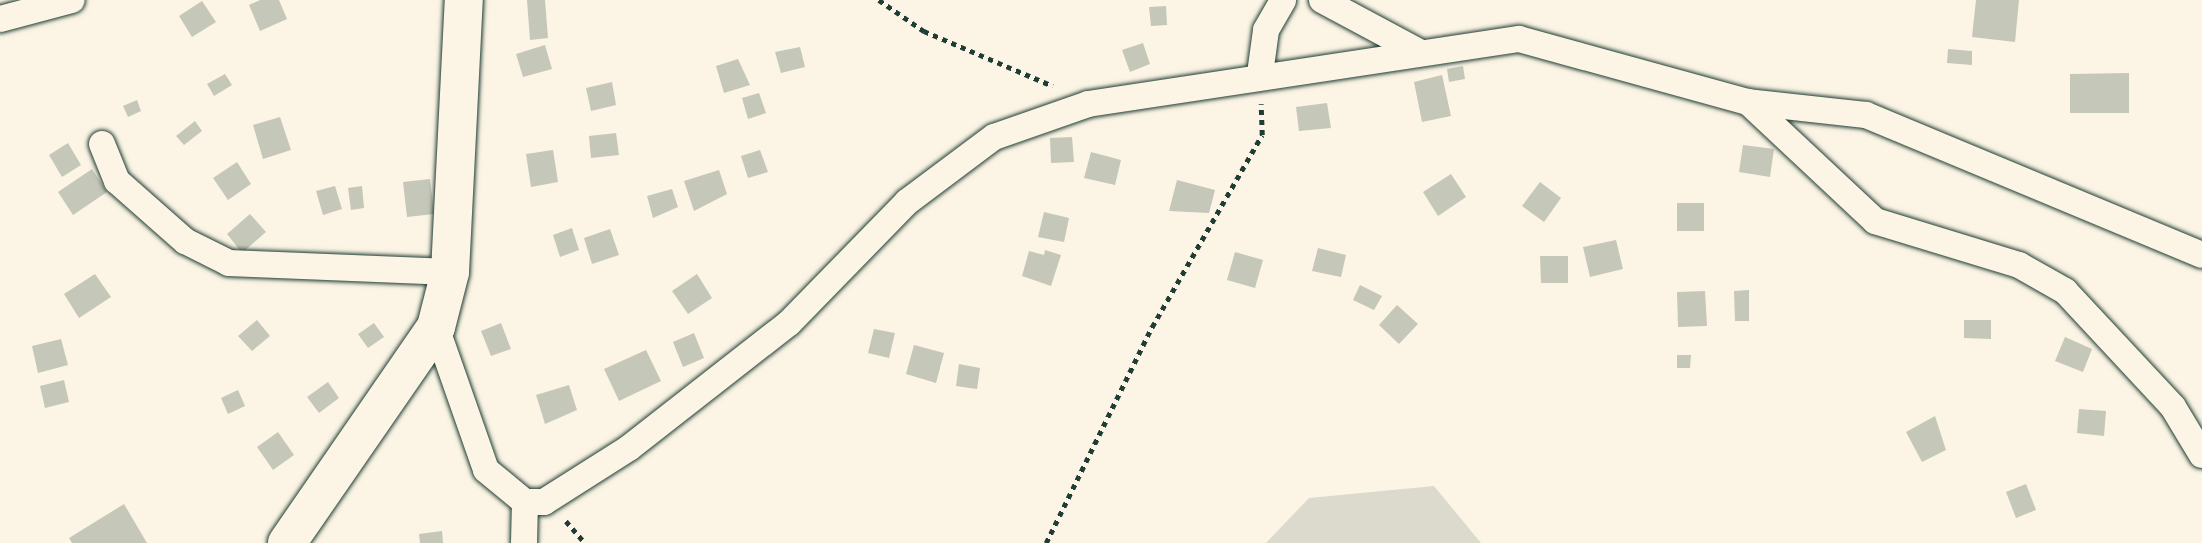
<!DOCTYPE html>
<html>
<head>
<meta charset="utf-8">
<style>
	body { margin:0 }
	#map { position:relative; width:2202px; height:543px; overflow:hidden; background:#fcf5e5; font-family:Mynerve,sans-serif }
	div>[style] { position:absolute }
	[style*='--x'] { left:calc(var(--x)*1px); top:calc(var(--y)*1px); width:calc(var(--w)*1px); rotate:calc(var(--a)*1deg) }
	.green>* { inset:0; background:#dcdacc }
	.building>* { inset:0; background:#c5c7b9 }
	.path>* { height:4.5px; margin-top:-2.25px; transform-origin:0; background:repeating-linear-gradient(90deg,#1f3d34 0 5px,transparent 0 10px) }
	.roads { filter:drop-shadow(0 0 2px #1f3d34) drop-shadow(0 0 2px #1f3d34) }
	.street>* { height:26px; margin:-13px; padding:0 13px; transform-origin:13px; border-radius:13px; background:#fcf5e5 }
	.secondary>* { height:38px; margin:-19px; padding:0 19px; transform-origin:19px; border-radius:19px; background:#fcf5e5 }
	span { translate:-50% -50%; white-space:nowrap; text-align:center; line-height:1.15; -webkit-text-stroke:5px #fcf5e5; paint-order:stroke }
</style>
</head>
<body>
<div id="map">
	<div class="green">
		<i style="clip-path:polygon(1434px 486px,1481px 543px,1266px 543px,1309px 498px)"></i>
	</div>
	<div class="building">
		<i style="clip-path:polygon(260px 0,279px 0,287px 19px,260px 31px,249px 5px)"></i>
		<i style="clip-path:polygon(527px 0,545px 0,548px 38px,530px 40px)"></i>
		<i style="clip-path:polygon(1976px 0,2019px 0,2015px 42px,1972px 37px)"></i>
		<i style="clip-path:polygon(202px 1px,216px 22px,192px 37px,179px 16px)"></i>
		<i style="clip-path:polygon(1166px 6px,1167px 25px,1151px 26px,1149px 7px)"></i>
		<i style="clip-path:polygon(1143px 43px,1150px 64px,1130px 72px,1122px 50px)"></i>
		<i style="clip-path:polygon(545px 45px,552px 69px,523px 77px,516px 54px)"></i>
		<i style="clip-path:polygon(800px 47px,805px 67px,781px 73px,775px 52px)"></i>
		<i style="clip-path:polygon(1948px 49px,1972px 51px,1972px 65px,1947px 63px)"></i>
		<i style="clip-path:polygon(738px 59px,750px 85px,724px 93px,716px 66px)"></i>
		<i style="clip-path:polygon(1463px 66px,1465px 79px,1449px 82px,1447px 69px)"></i>
		<i style="clip-path:polygon(2129px 73px,2129px 113px,2070px 113px,2070px 74px)"></i>
		<i style="clip-path:polygon(225px 74px,232px 85px,214px 96px,207px 84px)"></i>
		<i style="clip-path:polygon(1442px 75px,1451px 116px,1422px 122px,1414px 82px)"></i>
		<i style="clip-path:polygon(612px 82px,616px 105px,591px 111px,586px 88px)"></i>
		<i style="clip-path:polygon(759px 93px,766px 113px,748px 119px,742px 98px)"></i>
		<i style="clip-path:polygon(137px 100px,141px 111px,128px 117px,123px 106px)"></i>
		<i style="clip-path:polygon(1327px 103px,1331px 128px,1299px 131px,1296px 107px)"></i>
		<i style="clip-path:polygon(280px 117px,291px 150px,263px 159px,253px 125px)"></i>
		<i style="clip-path:polygon(195px 121px,202px 131px,184px 145px,176px 136px)"></i>
		<i style="clip-path:polygon(616px 133px,619px 155px,591px 158px,589px 136px)"></i>
		<i style="clip-path:polygon(1072px 137px,1074px 162px,1051px 163px,1050px 138px)"></i>
		<i style="clip-path:polygon(68px 143px,81px 165px,62px 177px,49px 155px)"></i>
		<i style="clip-path:polygon(1743px 145px,1774px 149px,1770px 177px,1739px 172px)"></i>
		<i style="clip-path:polygon(553px 150px,558px 182px,531px 187px,526px 154px)"></i>
		<i style="clip-path:polygon(760px 150px,768px 172px,748px 178px,741px 156px)"></i>
		<i style="clip-path:polygon(1091px 152px,1121px 160px,1115px 185px,1084px 178px)"></i>
		<i style="clip-path:polygon(237px 162px,251px 184px,228px 200px,213px 178px)"></i>
		<i style="clip-path:polygon(92px 169px,107px 192px,73px 215px,58px 192px)"></i>
		<i style="clip-path:polygon(719px 170px,727px 194px,694px 211px,684px 181px)"></i>
		<i style="clip-path:polygon(1451px 174px,1466px 197px,1438px 216px,1423px 192px)"></i>
		<i style="clip-path:polygon(430px 179px,434px 214px,407px 217px,403px 182px)"></i>
		<i style="clip-path:polygon(1177px 180px,1215px 190px,1209px 213px,1169px 211px)"></i>
		<i style="clip-path:polygon(1540px 182px,1561px 198px,1544px 222px,1522px 206px)"></i>
		<i style="clip-path:polygon(335px 186px,342px 209px,323px 215px,316px 191px)"></i>
		<i style="clip-path:polygon(362px 186px,364px 208px,351px 210px,348px 188px)"></i>
		<i style="clip-path:polygon(672px 189px,678px 207px,653px 218px,647px 196px)"></i>
		<i style="clip-path:polygon(1677px 203px,1704px 203px,1704px 231px,1677px 231px)"></i>
		<i style="clip-path:polygon(1044px 212px,1069px 218px,1064px 242px,1038px 237px)"></i>
		<i style="clip-path:polygon(250px 214px,266px 232px,242px 253px,227px 234px)"></i>
		<i style="clip-path:polygon(572px 228px,579px 250px,560px 257px,553px 235px)"></i>
		<i style="clip-path:polygon(610px 229px,619px 255px,592px 264px,584px 238px)"></i>
		<i style="clip-path:polygon(1616px 240px,1623px 269px,1590px 277px,1583px 247px)"></i>
		<i style="clip-path:polygon(1318px 248px,1346px 255px,1341px 277px,1312px 271px)"></i>
		<i style="clip-path:polygon(1045px 250px,1061px 255px,1051px 286px,1022px 276px,1029px 251px,1044px 255px)"></i>
		<i style="clip-path:polygon(1235px 252px,1263px 260px,1255px 288px,1227px 280px)"></i>
		<i style="clip-path:polygon(1540px 256px,1568px 256px,1568px 283px,1541px 283px)"></i>
		<i style="clip-path:polygon(95px 274px,111px 297px,79px 318px,64px 294px)"></i>
		<i style="clip-path:polygon(697px 274px,712px 298px,688px 314px,672px 291px)"></i>
		<i style="clip-path:polygon(1360px 285px,1382px 296px,1374px 310px,1353px 300px)"></i>
		<i style="clip-path:polygon(1749px 290px,1749px 321px,1735px 321px,1734px 291px)"></i>
		<i style="clip-path:polygon(1705px 291px,1707px 326px,1678px 327px,1677px 292px)"></i>
		<i style="clip-path:polygon(1397px 305px,1418px 324px,1399px 344px,1379px 325px)"></i>
		<i style="clip-path:polygon(257px 320px,270px 336px,252px 351px,238px 336px)"></i>
		<i style="clip-path:polygon(1964px 320px,1991px 320px,1991px 339px,1964px 338px)"></i>
		<i style="clip-path:polygon(374px 323px,384px 337px,368px 348px,358px 334px)"></i>
		<i style="clip-path:polygon(501px 323px,511px 349px,491px 356px,481px 331px)"></i>
		<i style="clip-path:polygon(874px 329px,895px 333px,889px 358px,868px 353px)"></i>
		<i style="clip-path:polygon(694px 333px,704px 358px,683px 367px,673px 342px)"></i>
		<i style="clip-path:polygon(2065px 337px,2092px 349px,2083px 372px,2055px 361px)"></i>
		<i style="clip-path:polygon(61px 339px,68px 365px,38px 373px,32px 346px)"></i>
		<i style="clip-path:polygon(914px 345px,944px 353px,936px 383px,906px 374px)"></i>
		<i style="clip-path:polygon(646px 350px,661px 381px,619px 401px,604px 369px)"></i>
		<i style="clip-path:polygon(1677px 355px,1691px 355px,1690px 368px,1677px 368px)"></i>
		<i style="clip-path:polygon(959px 364px,980px 368px,977px 389px,956px 386px)"></i>
		<i style="clip-path:polygon(64px 380px,69px 402px,45px 408px,40px 386px)"></i>
		<i style="clip-path:polygon(328px 382px,339px 398px,319px 413px,307px 397px)"></i>
		<i style="clip-path:polygon(569px 385px,577px 410px,545px 424px,536px 395px)"></i>
		<i style="clip-path:polygon(238px 390px,245px 406px,228px 414px,221px 398px)"></i>
		<i style="clip-path:polygon(2079px 409px,2106px 411px,2104px 436px,2077px 433px)"></i>
		<i style="clip-path:polygon(1935px 416px,1946px 450px,1922px 462px,1906px 432px)"></i>
		<i style="clip-path:polygon(278px 432px,294px 455px,273px 470px,257px 447px)"></i>
		<i style="clip-path:polygon(2026px 484px,2036px 510px,2016px 518px,2006px 492px)"></i>
		<i style="clip-path:polygon(124px 504px,147px 543px,72px 543px,69px 538px)"></i>
		<i style="clip-path:polygon(442px 531px,443px 543px,420px 543px,419px 534px)"></i>
	</div>
	<div class="path">
		<i style="--x:879;--y:0;--w:55;--a:34.6"></i>
		<i style="--x:924;--y:31;--w:140;--a:23.1"></i>
		<i style="--x:566;--y:521;--w:29;--a:49"></i>
		<i style="--x:1046;--y:543;--w:241;--a:-63.9"></i>
		<i style="--x:1152;--y:327;--w:221;--a:-60.2"></i>
		<i style="--x:1262;--y:135;--w:31;--a:-92"></i>
	</div>
	<div class="roads">
		<div class="street">
			<i style="--x:1322;--y:0;--w:108;--a:28.2"></i>
			<i style="--x:0;--y:19;--w:74;--a:-14.8"></i>
			<i style="--x:1260;--y:74;--w:44;--a:-82.2"></i>
			<i style="--x:1266;--y:30;--w:34;--a:-60"></i>
			<i style="--x:1748;--y:102;--w:119;--a:6.3"></i>
			<i style="--x:1866;--y:115;--w:364;--a:22.6"></i>
			<i style="--x:102;--y:144;--w:40;--a:68"></i>
			<i style="--x:117;--y:181;--w:91;--a:41.4"></i>
			<i style="--x:185;--y:241;--w:49;--a:26.6"></i>
			<i style="--x:229;--y:263;--w:221;--a:2.3"></i>
			<i style="--x:436;--y:327;--w:151;--a:70.7"></i>
			<i style="--x:486;--y:470;--w:50;--a:39.4"></i>
			<i style="--x:525;--y:502;--w:19;--a:0"></i>
			<i style="--x:544;--y:502;--w:101;--a:-32.4"></i>
			<i style="--x:629;--y:448;--w:203;--a:-38"></i>
			<i style="--x:789;--y:323;--w:169;--a:-45.7"></i>
			<i style="--x:907;--y:202;--w:109;--a:-36.8"></i>
			<i style="--x:994;--y:137;--w:100;--a:-19.3"></i>
			<i style="--x:1088;--y:104;--w:436;--a:-8.6"></i>
			<i style="--x:1519;--y:39;--w:238;--a:15.4"></i>
			<i style="--x:1748;--y:102;--w:174;--a:43.1"></i>
			<i style="--x:1875;--y:221;--w:151;--a:17"></i>
			<i style="--x:2019;--y:265;--w:53;--a:29.5"></i>
			<i style="--x:2065;--y:291;--w:158;--a:47"></i>
			<i style="--x:2173;--y:407;--w:56;--a:58.9"></i>
			<i style="--x:524;--y:543;--w:41;--a:-88.6"></i>
		</div>
		<div class="secondary">
			<i style="--x:287;--y:543;--w:262;--a:-55.4"></i>
			<i style="--x:436;--y:327;--w:57;--a:-75.7"></i>
			<i style="--x:450;--y:272;--w:272;--a:-87.1"></i>
		</div>
	</div>
</div>
</body>
</html>
